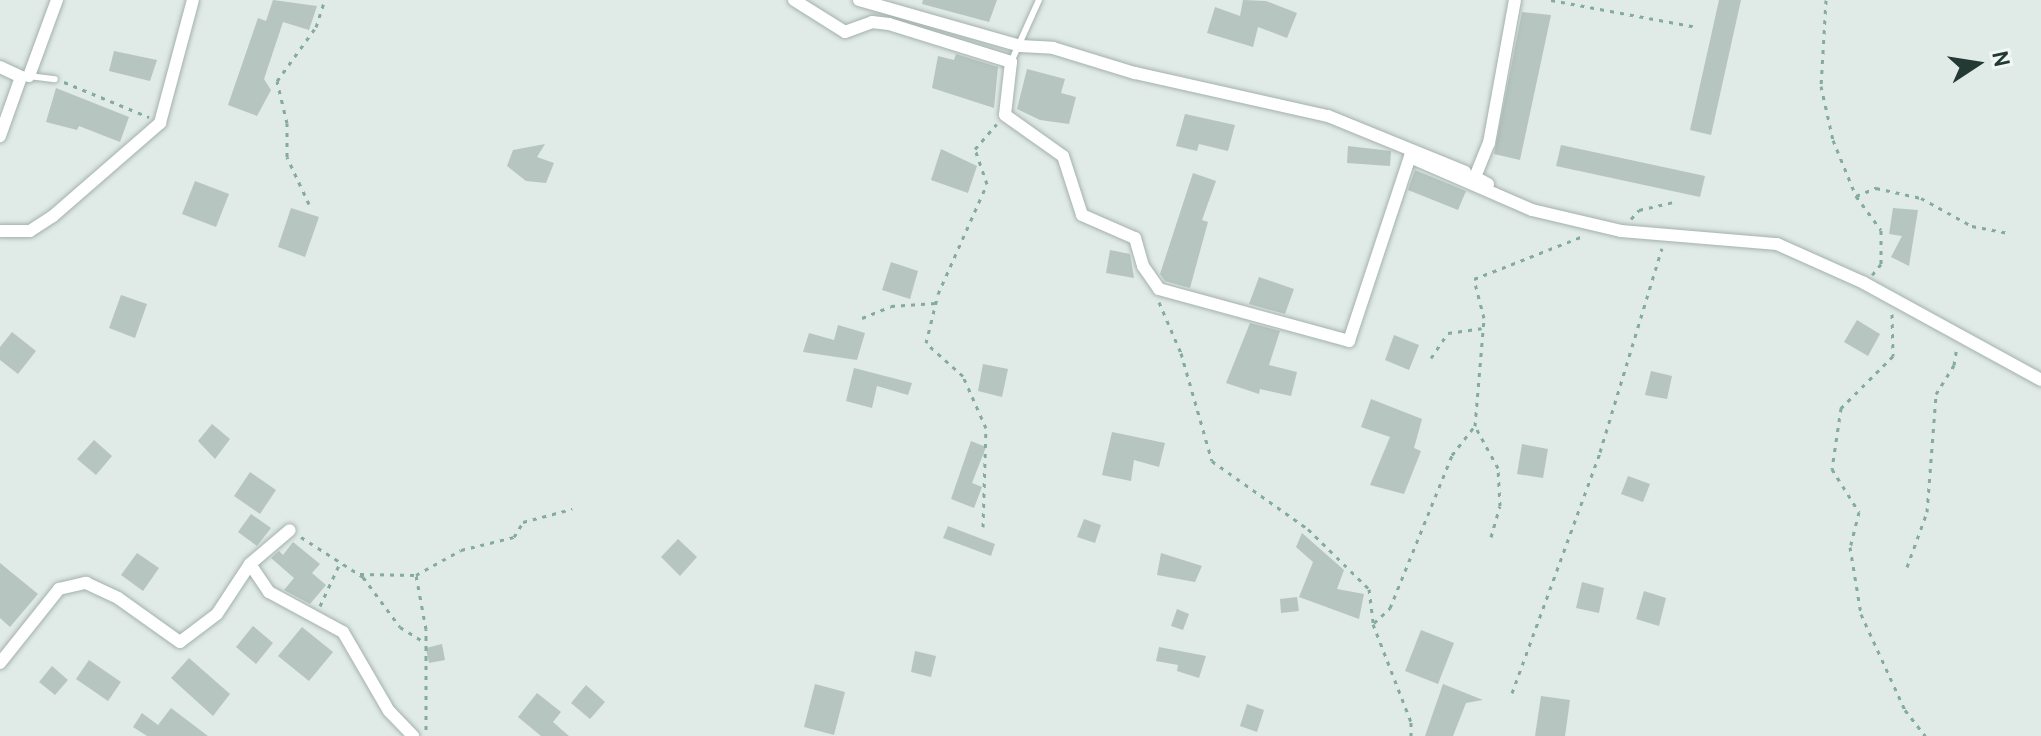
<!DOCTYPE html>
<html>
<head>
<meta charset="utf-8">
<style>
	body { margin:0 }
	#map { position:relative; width:2041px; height:736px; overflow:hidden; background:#e0eae6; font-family:Cabin,sans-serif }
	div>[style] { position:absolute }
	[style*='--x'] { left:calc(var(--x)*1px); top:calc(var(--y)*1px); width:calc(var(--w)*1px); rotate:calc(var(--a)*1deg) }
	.building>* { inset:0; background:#b6c5bf }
	.path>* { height:3px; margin-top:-1.5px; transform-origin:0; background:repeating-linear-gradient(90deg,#83aba1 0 4px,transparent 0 10px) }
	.roads { filter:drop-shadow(0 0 2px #a3b1ad) drop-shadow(0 0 2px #a3b1ad) }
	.service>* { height:6px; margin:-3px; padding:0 3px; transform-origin:3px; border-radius:3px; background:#fff }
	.minor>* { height:12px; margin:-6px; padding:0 6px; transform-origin:6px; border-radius:6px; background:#fff }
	span { translate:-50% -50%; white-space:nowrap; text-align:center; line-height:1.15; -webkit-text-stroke:6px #f1f7f4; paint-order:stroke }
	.north { position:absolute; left:1937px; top:24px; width:80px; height:80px; -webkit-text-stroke:6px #f1f7f4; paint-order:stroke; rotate:78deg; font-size:22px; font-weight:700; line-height:32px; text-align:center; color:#223934 }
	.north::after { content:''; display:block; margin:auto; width:28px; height:36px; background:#223934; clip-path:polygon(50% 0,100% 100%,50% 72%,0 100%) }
</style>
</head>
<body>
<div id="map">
	<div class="building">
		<i style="clip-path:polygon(273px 0,317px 6px,309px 30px,283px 22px,264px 79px,271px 90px,257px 116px,228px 105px,258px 18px,266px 21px)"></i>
		<i style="clip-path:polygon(923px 0,997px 0,989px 22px,922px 4px)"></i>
		<i style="clip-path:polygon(1243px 0,1266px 1px,1297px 13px,1287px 38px,1258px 27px,1253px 47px,1207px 33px,1215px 7px,1240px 16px)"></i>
		<i style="clip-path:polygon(1719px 0,1741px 0,1711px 135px,1690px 130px)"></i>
		<i style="clip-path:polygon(1522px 12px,1551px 15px,1520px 160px,1494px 154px)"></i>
		<i style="clip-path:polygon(114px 51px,157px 60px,150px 81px,109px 71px)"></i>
		<i style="clip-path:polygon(956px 54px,998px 67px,994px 108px,932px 88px,938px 56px,954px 60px)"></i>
		<i style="clip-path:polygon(1027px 69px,1065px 79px,1061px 93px,1076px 97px,1069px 124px,1040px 120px,1017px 109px)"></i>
		<i style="clip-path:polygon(56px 88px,129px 117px,120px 142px,79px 126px,77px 130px,46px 122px)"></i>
		<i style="clip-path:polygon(1185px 114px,1235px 125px,1228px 151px,1199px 144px,1197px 151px,1176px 146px)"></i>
		<i style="clip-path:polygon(545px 144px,537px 157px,554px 163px,546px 183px,526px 181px,507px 166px,513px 150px)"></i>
		<i style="clip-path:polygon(1561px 145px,1705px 176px,1700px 197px,1556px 166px)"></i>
		<i style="clip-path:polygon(1348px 146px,1391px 151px,1390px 166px,1347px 163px)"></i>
		<i style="clip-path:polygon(941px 149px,977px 166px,968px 193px,931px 180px)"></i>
		<i style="clip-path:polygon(1415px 170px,1466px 191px,1458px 210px,1408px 190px)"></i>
		<i style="clip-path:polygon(1193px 173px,1216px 181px,1202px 220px,1208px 222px,1190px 288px,1165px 281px,1160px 274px)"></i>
		<i style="clip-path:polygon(195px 181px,229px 194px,216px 227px,182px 214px)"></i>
		<i style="clip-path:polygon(291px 208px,319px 217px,305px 257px,278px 247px)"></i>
		<i style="clip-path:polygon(1893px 208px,1918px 210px,1909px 266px,1891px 257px,1902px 236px,1889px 234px)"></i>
		<i style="clip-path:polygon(1110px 250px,1130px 254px,1134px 278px,1106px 273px)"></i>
		<i style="clip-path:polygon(891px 262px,918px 271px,910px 299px,882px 290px)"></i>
		<i style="clip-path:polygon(1259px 277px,1294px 289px,1285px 314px,1249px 304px)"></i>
		<i style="clip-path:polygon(121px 295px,147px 304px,135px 338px,109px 328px)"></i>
		<i style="clip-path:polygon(1857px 320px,1880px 334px,1868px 356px,1844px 342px)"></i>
		<i style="clip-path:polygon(1250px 323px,1280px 331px,1269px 365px,1297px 372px,1291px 396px,1260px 389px,1259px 394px,1226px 383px)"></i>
		<i style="clip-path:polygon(838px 325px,865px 333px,857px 360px,803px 352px,809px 333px,834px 340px)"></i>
		<i style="clip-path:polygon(12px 332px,36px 351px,18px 374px,0 360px,0 347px)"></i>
		<i style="clip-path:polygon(1394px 335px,1419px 345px,1409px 370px,1385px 360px)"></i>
		<i style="clip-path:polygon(983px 364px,1008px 369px,1002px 397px,978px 391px)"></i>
		<i style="clip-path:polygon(854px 368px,912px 383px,908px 395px,877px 386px,872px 408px,846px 401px)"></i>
		<i style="clip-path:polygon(1651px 371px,1672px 376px,1667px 399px,1645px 395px)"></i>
		<i style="clip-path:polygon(1371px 399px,1422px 419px,1414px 448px,1421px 451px,1404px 494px,1370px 485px,1390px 437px,1361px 427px)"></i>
		<i style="clip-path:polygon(212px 424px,230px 439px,215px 459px,198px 441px)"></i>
		<i style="clip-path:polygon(1112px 432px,1165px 443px,1159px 467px,1134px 460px,1131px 481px,1102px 475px)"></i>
		<i style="clip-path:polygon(94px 440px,112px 456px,96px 475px,77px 459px)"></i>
		<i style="clip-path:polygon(971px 441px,986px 447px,972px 483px,982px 487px,974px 508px,951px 499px)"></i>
		<i style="clip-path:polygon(1522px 444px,1548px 449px,1543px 478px,1517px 474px)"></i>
		<i style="clip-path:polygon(250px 472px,276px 490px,260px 514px,234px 496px)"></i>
		<i style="clip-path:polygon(1628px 476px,1650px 484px,1643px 502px,1621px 494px)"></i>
		<i style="clip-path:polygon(251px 514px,271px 528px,257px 546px,238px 532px)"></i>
		<i style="clip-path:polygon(1084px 519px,1101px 525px,1095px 543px,1077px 537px)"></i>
		<i style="clip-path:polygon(948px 526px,995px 544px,991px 556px,943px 538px)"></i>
		<i style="clip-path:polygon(1302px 533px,1344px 570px,1337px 589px,1364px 594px,1359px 619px,1299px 597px,1313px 562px,1296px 547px)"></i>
		<i style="clip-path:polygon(678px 539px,697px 557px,680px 576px,661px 557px)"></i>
		<i style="clip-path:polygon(293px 542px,320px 564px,312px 573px,326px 585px,310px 604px,284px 590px,294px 578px,271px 558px,279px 551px,283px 555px)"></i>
		<i style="clip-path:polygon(137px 553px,159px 568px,143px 591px,121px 575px)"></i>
		<i style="clip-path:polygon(1161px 553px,1202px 566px,1195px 582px,1157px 575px)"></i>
		<i style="clip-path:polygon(0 563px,38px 594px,10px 627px,0 618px)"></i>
		<i style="clip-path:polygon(1582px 582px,1604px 588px,1599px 613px,1576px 608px)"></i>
		<i style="clip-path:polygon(1644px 591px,1666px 598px,1659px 626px,1636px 619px)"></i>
		<i style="clip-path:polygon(1297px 597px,1299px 611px,1281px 613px,1280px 599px)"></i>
		<i style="clip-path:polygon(1177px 609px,1189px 614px,1183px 630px,1171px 626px)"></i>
		<i style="clip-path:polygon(253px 626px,273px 643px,256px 664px,236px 647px)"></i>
		<i style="clip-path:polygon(302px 627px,333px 652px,309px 681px,278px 656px)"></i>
		<i style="clip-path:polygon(1421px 630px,1454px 643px,1438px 684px,1405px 671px)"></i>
		<i style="clip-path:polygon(442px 644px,445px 660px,429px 663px,426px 648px)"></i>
		<i style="clip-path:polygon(1159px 647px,1206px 656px,1199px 678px,1177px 671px,1178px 665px,1156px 661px)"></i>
		<i style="clip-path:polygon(915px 651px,936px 656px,931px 677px,911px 672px)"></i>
		<i style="clip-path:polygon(189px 658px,230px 694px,213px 716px,171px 678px)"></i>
		<i style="clip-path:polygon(89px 660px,121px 682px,108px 701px,76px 679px)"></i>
		<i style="clip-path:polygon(52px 666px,68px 680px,55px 695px,39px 682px)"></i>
		<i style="clip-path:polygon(815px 684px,845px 692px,834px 735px,804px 727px)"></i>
		<i style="clip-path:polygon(1443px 684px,1483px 700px,1466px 703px,1453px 736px,1425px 736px)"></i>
		<i style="clip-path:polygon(586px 685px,605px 702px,590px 719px,571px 703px)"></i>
		<i style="clip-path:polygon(537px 693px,561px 712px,553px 722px,569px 736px,541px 736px,518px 717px)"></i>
		<i style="clip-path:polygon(1541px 696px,1570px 700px,1565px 736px,1535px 736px)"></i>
		<i style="clip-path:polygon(1247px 704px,1264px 710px,1257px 732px,1240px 726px)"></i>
		<i style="clip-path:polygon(171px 708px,208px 736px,147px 736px,133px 727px,142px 713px,158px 725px)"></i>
	</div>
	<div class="path">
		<i style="--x:1551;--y:0;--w:147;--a:10.5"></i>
		<i style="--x:1826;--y:0;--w:86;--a:93.3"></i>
		<i style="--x:1821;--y:86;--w:55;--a:77.5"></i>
		<i style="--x:1833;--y:140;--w:61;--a:67.7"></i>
		<i style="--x:1856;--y:196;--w:42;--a:53.7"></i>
		<i style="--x:1881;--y:230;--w:34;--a:90"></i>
		<i style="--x:1881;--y:264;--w:14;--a:129"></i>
		<i style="--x:64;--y:82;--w:92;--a:22.4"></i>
		<i style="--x:1856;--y:196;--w:22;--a:-22"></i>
		<i style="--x:1876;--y:188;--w:46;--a:12.5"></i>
		<i style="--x:1921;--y:198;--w:58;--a:28.8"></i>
		<i style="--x:1972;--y:226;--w:37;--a:11"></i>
		<i style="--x:309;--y:204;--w:52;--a:-115.1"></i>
		<i style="--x:287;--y:157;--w:34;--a:-90"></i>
		<i style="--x:287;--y:123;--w:43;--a:-103.4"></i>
		<i style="--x:277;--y:81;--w:67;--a:-54.2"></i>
		<i style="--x:316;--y:27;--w:28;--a:-72"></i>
		<i style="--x:1631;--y:219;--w:12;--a:-48"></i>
		<i style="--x:1639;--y:210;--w:36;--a:-13"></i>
		<i style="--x:1159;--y:302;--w:56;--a:66.7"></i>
		<i style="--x:1181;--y:353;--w:112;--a:74"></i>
		<i style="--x:1212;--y:461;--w:118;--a:35.3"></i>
		<i style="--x:1308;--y:529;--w:86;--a:44.5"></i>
		<i style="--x:1369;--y:589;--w:35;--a:83"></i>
		<i style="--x:1373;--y:624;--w:105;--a:68.8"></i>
		<i style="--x:1411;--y:722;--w:14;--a:90"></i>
		<i style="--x:1892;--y:314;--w:42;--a:88.6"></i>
		<i style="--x:1893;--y:356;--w:74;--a:135"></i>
		<i style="--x:1841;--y:408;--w:62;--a:98.4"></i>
		<i style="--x:1832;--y:469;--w:51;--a:57.9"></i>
		<i style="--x:1859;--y:512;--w:36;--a:104"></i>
		<i style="--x:1850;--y:547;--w:68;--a:80.7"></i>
		<i style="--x:1861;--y:614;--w:106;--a:65.4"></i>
		<i style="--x:1905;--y:710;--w:33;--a:52"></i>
		<i style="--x:862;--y:318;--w:31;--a:-22"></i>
		<i style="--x:891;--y:306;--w:45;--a:-3.8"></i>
		<i style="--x:1431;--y:358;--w:30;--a:-56"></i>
		<i style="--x:1448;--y:333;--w:34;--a:-8"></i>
		<i style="--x:983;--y:527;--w:99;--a:-88.3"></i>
		<i style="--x:986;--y:428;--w:57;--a:-113.9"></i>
		<i style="--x:963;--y:376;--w:50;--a:-138.3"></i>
		<i style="--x:926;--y:343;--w:50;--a:-76.2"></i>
		<i style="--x:938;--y:294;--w:120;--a:-66"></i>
		<i style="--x:987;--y:184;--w:37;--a:-109"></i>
		<i style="--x:975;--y:149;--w:33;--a:-49"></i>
		<i style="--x:301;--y:537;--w:74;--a:32.8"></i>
		<i style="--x:363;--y:577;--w:62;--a:53.5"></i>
		<i style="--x:400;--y:627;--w:28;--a:32"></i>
		<i style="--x:1491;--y:537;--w:32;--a:-74"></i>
		<i style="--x:1500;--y:506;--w:38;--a:-93"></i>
		<i style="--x:1498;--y:468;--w:48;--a:-118.7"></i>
		<i style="--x:1475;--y:426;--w:108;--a:-85.2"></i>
		<i style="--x:1484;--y:318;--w:40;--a:-104.4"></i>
		<i style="--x:1474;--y:279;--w:117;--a:-21.5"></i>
		<i style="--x:1907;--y:567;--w:59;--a:-70"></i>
		<i style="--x:1927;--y:512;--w:118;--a:-85.6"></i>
		<i style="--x:1936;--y:394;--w:34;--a:-58"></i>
		<i style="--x:1954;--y:365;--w:18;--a:-81"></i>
		<i style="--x:360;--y:574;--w:56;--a:1"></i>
		<i style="--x:320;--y:606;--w:47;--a:-65.1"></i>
		<i style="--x:1374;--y:623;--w:22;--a:-43"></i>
		<i style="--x:1390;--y:608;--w:165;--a:-67.9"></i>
		<i style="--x:1452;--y:455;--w:37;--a:-52"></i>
		<i style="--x:1512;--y:693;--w:257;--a:-69.9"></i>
		<i style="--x:1600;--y:452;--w:213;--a:-73.1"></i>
		<i style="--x:426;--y:730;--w:101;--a:-90"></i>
		<i style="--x:426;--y:629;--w:55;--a:-100.5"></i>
		<i style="--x:416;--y:575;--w:51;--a:-29.1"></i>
		<i style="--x:461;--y:550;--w:55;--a:-13.8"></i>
		<i style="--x:514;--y:537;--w:17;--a:-59"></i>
		<i style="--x:523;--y:522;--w:51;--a:-14.9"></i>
	</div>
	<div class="roads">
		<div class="service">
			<i style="--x:1011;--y:62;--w:68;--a:-65.7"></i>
			<i style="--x:29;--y:76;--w:26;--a:7"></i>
		</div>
		<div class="minor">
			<i style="--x:794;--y:0;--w:60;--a:32.1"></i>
			<i style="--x:845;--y:32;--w:29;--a:-20"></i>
			<i style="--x:872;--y:22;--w:17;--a:7"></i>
			<i style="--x:889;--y:24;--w:128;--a:17.3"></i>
			<i style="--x:1011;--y:62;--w:53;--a:96.5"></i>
			<i style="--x:1005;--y:115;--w:71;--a:35.3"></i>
			<i style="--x:1063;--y:156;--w:62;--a:72.1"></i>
			<i style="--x:1082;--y:215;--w:58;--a:23.5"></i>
			<i style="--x:1135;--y:238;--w:29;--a:74"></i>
			<i style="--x:1143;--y:266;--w:28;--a:55"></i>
			<i style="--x:1159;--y:289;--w:197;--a:15.3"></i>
			<i style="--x:1349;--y:341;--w:194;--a:-71.7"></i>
			<i style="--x:1410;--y:157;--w:133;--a:23.5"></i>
			<i style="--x:1532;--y:210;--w:91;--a:13.3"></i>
			<i style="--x:1621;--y:231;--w:157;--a:4.8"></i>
			<i style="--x:1777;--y:244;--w:95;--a:24.1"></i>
			<i style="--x:1864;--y:283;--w:202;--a:28.7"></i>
			<i style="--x:859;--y:0;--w:167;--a:15.9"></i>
			<i style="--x:1020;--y:46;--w:33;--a:3"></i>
			<i style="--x:1053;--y:48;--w:86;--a:17"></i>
			<i style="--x:1135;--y:73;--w:198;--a:12.6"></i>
			<i style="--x:1328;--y:116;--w:148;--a:22.2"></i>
			<i style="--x:0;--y:67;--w:23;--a:25"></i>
			<i style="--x:21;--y:77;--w:63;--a:109.6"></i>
			<i style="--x:29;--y:76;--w:81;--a:-69.8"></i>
			<i style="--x:1488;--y:184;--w:15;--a:-152"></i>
			<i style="--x:1475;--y:177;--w:37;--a:-68"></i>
			<i style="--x:1489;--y:143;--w:145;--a:-79.7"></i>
			<i style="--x:0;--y:231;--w:30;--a:0"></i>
			<i style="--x:30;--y:231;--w:27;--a:-33"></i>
			<i style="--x:53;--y:216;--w:142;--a:-41"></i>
			<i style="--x:160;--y:123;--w:127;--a:-75"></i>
			<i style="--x:250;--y:564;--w:34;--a:56"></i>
			<i style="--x:269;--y:592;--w:84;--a:28.4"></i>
			<i style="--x:343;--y:632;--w:91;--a:59.8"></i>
			<i style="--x:389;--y:711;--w:35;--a:46"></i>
			<i style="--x:0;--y:663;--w:95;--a:-51.4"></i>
			<i style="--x:59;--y:589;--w:28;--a:-13"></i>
			<i style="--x:86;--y:583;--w:35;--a:25"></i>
			<i style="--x:118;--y:598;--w:76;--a:35.4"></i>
			<i style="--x:180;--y:642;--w:46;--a:-37.1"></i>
			<i style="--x:217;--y:614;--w:60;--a:-56.6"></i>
			<i style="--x:250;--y:564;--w:52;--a:-40.4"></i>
		</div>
	</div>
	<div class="north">N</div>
</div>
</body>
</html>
